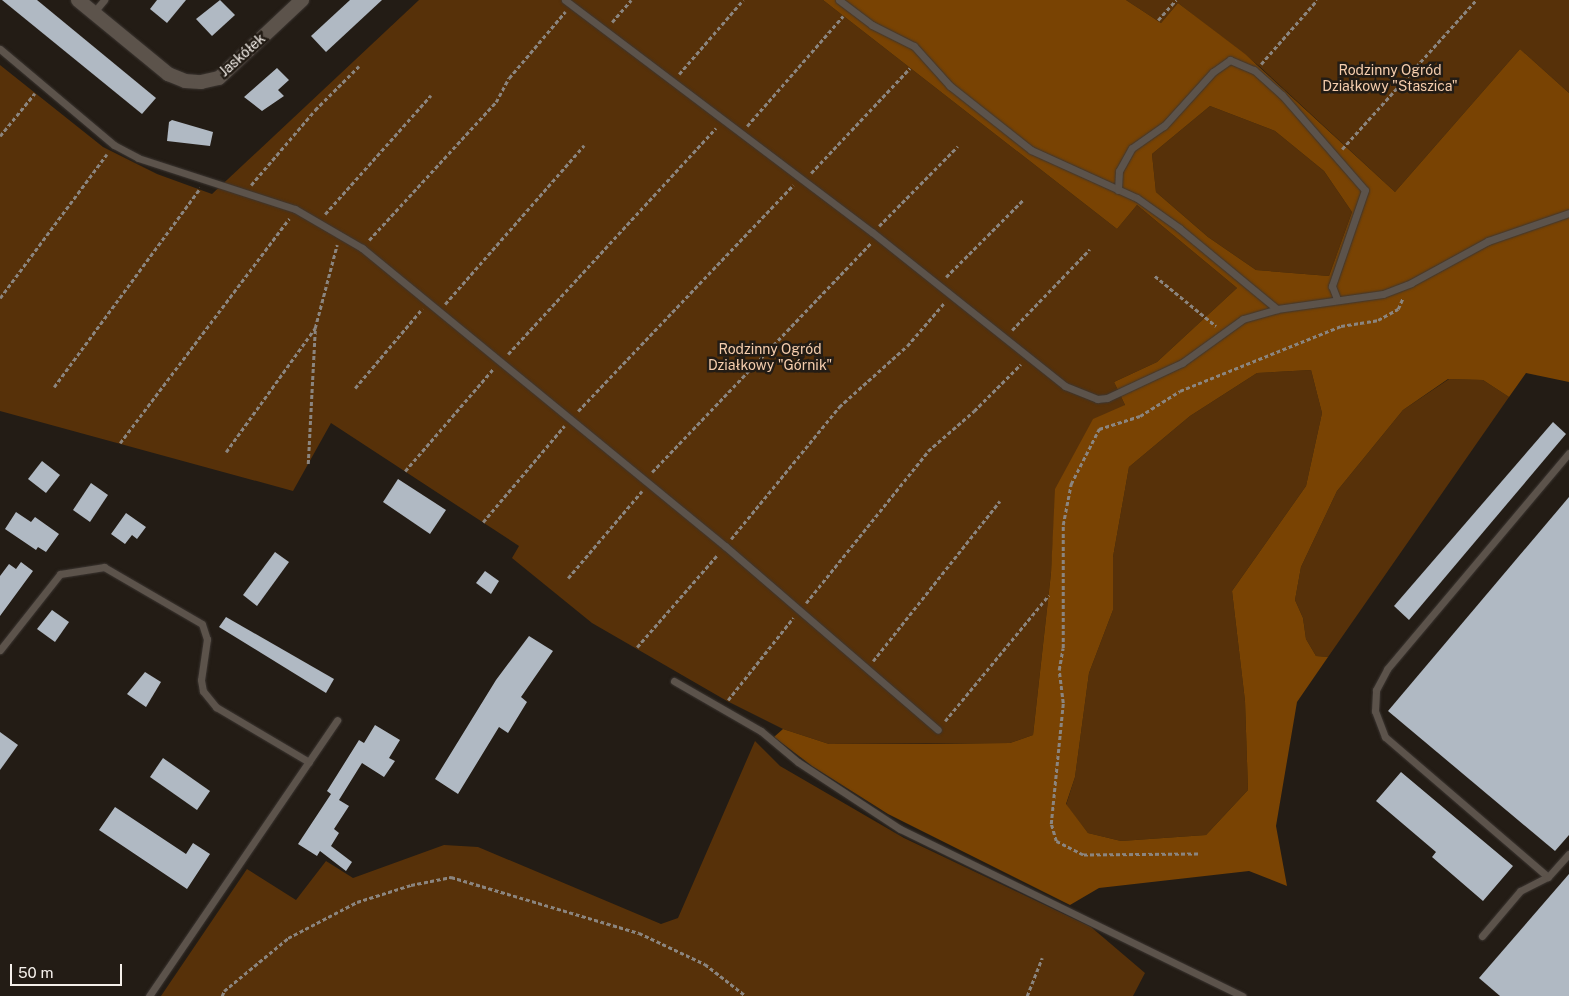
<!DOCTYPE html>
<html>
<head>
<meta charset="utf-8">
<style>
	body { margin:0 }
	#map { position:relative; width:1569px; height:996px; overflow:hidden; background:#231c15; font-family:"Public Sans",sans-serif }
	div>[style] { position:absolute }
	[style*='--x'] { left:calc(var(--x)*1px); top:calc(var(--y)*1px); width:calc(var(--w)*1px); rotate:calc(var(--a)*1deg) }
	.green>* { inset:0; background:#573109 }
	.forest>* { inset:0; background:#794303 }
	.building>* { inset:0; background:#b0b9c3 }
	.path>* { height:2.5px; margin-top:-1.25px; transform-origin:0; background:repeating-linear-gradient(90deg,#8b857f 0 4px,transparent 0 6.5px) }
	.roads { filter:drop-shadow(0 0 1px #3b3531) drop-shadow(0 0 1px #3b3531) }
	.lane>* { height:7px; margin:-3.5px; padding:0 3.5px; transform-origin:3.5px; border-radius:3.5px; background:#5c534b }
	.street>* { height:14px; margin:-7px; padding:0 7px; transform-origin:7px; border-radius:7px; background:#5c534b }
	span { translate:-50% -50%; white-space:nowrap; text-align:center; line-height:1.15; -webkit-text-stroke:5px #231c15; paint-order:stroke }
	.street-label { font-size:14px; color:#f5f0eb }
	.park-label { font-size:14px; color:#f5cdad }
	.scale { position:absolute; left:10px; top:964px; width:112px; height:22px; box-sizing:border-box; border:2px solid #f5f0eb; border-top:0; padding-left:6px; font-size:15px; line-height:18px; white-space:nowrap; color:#f5f0eb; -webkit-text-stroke:4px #231c15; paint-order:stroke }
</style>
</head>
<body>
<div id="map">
	<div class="green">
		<i style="clip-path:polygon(419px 0,823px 0,1117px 229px,1137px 205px,1237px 288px,1157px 362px,1114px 382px,1125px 405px,1056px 488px,1051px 573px,1033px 735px,1010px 743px,829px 744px,783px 729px,727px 701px,592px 623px,512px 558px,519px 546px,331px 423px,293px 491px,0 411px,0 65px,103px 147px,157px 174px,212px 194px)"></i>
		<i style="clip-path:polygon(1126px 0,1569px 0,1569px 93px,1520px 49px,1395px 192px,1259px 66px,1178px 3px,1161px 23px)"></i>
		<i style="clip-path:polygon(1210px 106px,1275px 131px,1324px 171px,1352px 212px,1329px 276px,1256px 270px,1208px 237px,1156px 192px,1152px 154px)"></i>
		<i style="clip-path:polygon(1311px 370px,1322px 413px,1306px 486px,1232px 591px,1245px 701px,1248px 790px,1206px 835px,1121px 841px,1088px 833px,1066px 805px,1075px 777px,1089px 673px,1113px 610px,1113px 557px,1129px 467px,1190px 416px,1257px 373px)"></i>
		<i style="clip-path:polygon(1449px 379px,1483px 380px,1509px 397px,1328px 657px,1316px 656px,1306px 639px,1303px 618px,1295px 600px,1301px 567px,1337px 491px,1403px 410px)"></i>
		<i style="clip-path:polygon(755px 741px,780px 766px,904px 838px,1091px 927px,1145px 973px,1133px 996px,161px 996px,247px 869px,296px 900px,326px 861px,353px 878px,444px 845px,478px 847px,661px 924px,678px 918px)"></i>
	</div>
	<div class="forest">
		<i style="clip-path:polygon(evenodd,823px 0,1126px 0,1161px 23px,1178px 3px,1245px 54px,1395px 192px,1520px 49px,1569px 93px,1569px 382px,1526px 373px,1509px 397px,1483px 380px,1448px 379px,1403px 410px,1337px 491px,1301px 567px,1295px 600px,1303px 618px,1306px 639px,1316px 656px,1328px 657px,1297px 702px,1276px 826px,1287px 886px,1249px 871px,1099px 888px,1070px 905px,888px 814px,812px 766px,774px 737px,783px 729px,829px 744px,925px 744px,1010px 743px,1033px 735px,1051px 573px,1055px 489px,1093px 419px,1125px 405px,1114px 382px,1157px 362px,1237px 288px,1137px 205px,1117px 229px,823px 0,1210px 106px,1275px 131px,1324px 171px,1352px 212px,1329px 276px,1256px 270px,1208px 237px,1156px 192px,1152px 154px,1210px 106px,823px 0,1311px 370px,1322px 413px,1306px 486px,1232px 591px,1245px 701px,1248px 790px,1206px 835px,1121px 841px,1088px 833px,1066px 804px,1075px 777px,1089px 673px,1113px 610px,1113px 557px,1129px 467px,1190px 416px,1257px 373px,1311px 370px)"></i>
	</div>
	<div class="building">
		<i style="clip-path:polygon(2px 0,37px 0,156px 98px,142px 114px)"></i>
		<i style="clip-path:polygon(157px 0,186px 0,167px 23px,150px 9px)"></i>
		<i style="clip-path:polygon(220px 0,235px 15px,212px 36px,196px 19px)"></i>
		<i style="clip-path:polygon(350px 0,382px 0,326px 52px,311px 36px)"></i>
		<i style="clip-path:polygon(277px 68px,289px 80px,278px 90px,284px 96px,262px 111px,244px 97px)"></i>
		<i style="clip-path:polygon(172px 120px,213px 132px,210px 146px,167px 141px,169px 122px)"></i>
		<i style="clip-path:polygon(1553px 422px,1566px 434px,1409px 620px,1394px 606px)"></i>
		<i style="clip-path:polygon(42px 461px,60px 475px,46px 493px,28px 479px)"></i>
		<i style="clip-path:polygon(398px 479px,446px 510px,430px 534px,383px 502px)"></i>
		<i style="clip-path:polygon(91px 483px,108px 495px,90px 522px,73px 510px)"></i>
		<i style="clip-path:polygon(1569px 497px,1569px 835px,1555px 851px,1388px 711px)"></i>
		<i style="clip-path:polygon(16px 512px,31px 522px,35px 517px,59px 534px,46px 552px,38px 547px,36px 550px,5px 529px)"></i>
		<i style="clip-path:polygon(126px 513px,146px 527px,137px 539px,132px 535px,125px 544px,111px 534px)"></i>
		<i style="clip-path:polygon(275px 552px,289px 562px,257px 606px,243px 595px)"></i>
		<i style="clip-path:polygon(21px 562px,33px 571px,0 616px,0 576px,9px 564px,16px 569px)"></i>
		<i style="clip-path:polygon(485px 571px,499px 581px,491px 594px,476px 583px)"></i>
		<i style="clip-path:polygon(52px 610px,69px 622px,55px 642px,37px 629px)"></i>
		<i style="clip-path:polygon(226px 617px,334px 679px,326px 693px,219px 627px)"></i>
		<i style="clip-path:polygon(529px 636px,553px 651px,521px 697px,527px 702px,508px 733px,499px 727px,458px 794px,435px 779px,496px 680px)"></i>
		<i style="clip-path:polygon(145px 672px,161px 682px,146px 707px,127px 694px)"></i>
		<i style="clip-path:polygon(375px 725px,400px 740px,389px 758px,395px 761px,384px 777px,362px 763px,339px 800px,349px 806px,334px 829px,339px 833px,331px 846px,352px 862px,346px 871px,320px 851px,317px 856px,298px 844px,331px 794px,327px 791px,359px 740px,364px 743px)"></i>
		<i style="clip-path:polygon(0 732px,18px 745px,0 770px)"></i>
		<i style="clip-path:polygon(163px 758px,210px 791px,197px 810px,150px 777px)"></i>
		<i style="clip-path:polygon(1401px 772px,1513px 866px,1483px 901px,1432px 857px,1436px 852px,1376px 801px)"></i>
		<i style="clip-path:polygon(115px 807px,186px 854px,193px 843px,210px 854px,187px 889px,99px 830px)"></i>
		<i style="clip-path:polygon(1569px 874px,1569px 996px,1500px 996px,1479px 978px)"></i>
	</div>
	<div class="path">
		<i style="--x:1158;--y:20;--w:27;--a:-48"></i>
		<i style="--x:612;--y:22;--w:29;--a:-49"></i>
		<i style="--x:1261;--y:64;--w:85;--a:-48.8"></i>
		<i style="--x:679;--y:74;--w:98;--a:-49.1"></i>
		<i style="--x:747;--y:126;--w:146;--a:-48.9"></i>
		<i style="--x:0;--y:136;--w:55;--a:-50.9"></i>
		<i style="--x:1342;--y:149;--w:200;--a:-48"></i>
		<i style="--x:811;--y:173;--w:144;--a:-46.7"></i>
		<i style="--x:251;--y:185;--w:99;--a:-49.5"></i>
		<i style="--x:315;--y:110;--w:62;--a:-45"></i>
		<i style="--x:325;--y:214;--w:159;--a:-48.3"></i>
		<i style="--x:879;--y:226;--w:112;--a:-45.4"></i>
		<i style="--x:369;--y:240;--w:188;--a:-47.4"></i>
		<i style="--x:496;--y:102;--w:27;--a:-62"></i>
		<i style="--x:509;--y:78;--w:87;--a:-49.7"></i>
		<i style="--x:1155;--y:276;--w:79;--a:39.3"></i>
		<i style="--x:946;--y:277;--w:110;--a:-45"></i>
		<i style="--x:0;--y:298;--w:179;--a:-53.4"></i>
		<i style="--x:445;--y:304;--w:211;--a:-48.8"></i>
		<i style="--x:1012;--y:330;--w:112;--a:-46.1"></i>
		<i style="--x:508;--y:354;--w:307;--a:-47.4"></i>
		<i style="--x:54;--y:387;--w:247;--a:-53.7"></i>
		<i style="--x:355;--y:388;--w:104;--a:-49.7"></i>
		<i style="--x:578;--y:411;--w:312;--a:-46.4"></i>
		<i style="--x:120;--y:443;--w:281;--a:-53"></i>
		<i style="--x:226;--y:452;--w:153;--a:-54.3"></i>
		<i style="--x:315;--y:328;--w:86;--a:-75.2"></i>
		<i style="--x:308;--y:464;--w:134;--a:-87"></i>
		<i style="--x:405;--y:471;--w:135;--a:-49.2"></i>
		<i style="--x:652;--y:472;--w:317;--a:-46.3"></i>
		<i style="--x:483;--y:522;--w:126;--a:-49.8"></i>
		<i style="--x:731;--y:539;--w:171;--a:-50.7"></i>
		<i style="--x:839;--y:407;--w:91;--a:-41.9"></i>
		<i style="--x:907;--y:346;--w:58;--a:-49.2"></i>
		<i style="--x:568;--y:578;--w:114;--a:-49.6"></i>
		<i style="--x:806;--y:603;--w:195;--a:-51.2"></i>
		<i style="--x:928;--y:451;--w:61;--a:-41"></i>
		<i style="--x:974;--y:411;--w:66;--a:-45"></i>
		<i style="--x:637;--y:647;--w:123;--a:-48.9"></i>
		<i style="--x:873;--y:661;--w:204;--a:-51.6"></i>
		<i style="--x:728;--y:700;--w:105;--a:-51.6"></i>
		<i style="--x:945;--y:721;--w:163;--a:-50.5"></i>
		<i style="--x:1198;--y:854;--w:115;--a:179.5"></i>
		<i style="--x:1083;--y:855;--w:30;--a:-153"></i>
		<i style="--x:1056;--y:841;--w:18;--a:-106"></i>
		<i style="--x:1051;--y:824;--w:122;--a:-84.3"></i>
		<i style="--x:1063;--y:703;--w:33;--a:-97"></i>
		<i style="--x:1059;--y:670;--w:22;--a:-80"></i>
		<i style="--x:1063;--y:648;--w:123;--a:-90"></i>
		<i style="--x:1063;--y:525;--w:42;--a:-79"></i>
		<i style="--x:1071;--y:484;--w:62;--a:-63"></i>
		<i style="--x:1099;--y:429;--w:43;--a:-17.6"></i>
		<i style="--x:1140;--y:416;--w:47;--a:-32"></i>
		<i style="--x:1180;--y:391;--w:174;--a:-22"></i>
		<i style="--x:1341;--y:326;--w:37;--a:-9"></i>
		<i style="--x:1378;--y:320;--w:23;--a:-29"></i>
		<i style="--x:1398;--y:309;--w:12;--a:-66"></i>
		<i style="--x:222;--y:996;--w:5;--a:-68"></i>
		<i style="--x:224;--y:991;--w:83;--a:-39.6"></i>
		<i style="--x:288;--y:938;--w:78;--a:-27.6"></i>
		<i style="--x:357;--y:902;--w:57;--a:-17.5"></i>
		<i style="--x:411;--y:885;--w:41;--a:-11.3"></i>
		<i style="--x:451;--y:877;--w:196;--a:16.6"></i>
		<i style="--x:639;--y:933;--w:73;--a:25.2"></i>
		<i style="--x:705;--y:964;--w:52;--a:38"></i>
		<i style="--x:1027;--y:996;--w:41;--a:-68.5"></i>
	</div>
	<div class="roads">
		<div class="lane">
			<i style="--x:565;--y:0;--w:385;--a:37.1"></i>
			<i style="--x:872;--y:232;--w:247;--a:38.6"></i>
			<i style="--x:1065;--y:386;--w:35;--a:22"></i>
			<i style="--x:1097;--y:399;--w:10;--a:-6"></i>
			<i style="--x:1107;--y:398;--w:83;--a:-25"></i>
			<i style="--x:1182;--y:363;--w:75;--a:-35.8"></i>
			<i style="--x:1243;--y:319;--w:35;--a:-16"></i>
			<i style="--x:1277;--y:309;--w:107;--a:-8.1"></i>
			<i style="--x:1383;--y:294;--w:30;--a:-21"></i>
			<i style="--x:1411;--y:283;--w:88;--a:-28.6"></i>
			<i style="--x:1488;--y:241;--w:86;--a:-19.1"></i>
			<i style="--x:839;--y:0;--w:41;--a:37.1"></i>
			<i style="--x:872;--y:25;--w:47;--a:26.6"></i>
			<i style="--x:914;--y:46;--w:54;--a:48"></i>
			<i style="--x:950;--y:86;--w:103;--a:38.3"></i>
			<i style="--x:1031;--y:150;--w:116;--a:24.4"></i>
			<i style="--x:1137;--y:198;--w:52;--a:35.5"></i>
			<i style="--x:1179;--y:228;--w:127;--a:39.6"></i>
			<i style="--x:94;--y:12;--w:16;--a:-50"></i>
			<i style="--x:0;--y:49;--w:149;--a:40.1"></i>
			<i style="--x:114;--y:145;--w:27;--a:28"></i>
			<i style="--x:138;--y:158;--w:165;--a:18"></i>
			<i style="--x:295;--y:209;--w:78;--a:30.2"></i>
			<i style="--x:362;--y:248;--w:470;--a:39.4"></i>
			<i style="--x:725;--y:546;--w:281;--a:40.8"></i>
			<i style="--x:1118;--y:190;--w:19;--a:-87"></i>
			<i style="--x:1119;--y:171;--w:26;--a:-61"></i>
			<i style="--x:1132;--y:148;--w:39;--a:-35"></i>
			<i style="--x:1164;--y:126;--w:73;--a:-47.8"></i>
			<i style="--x:1213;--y:72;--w:21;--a:-35"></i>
			<i style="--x:1230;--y:60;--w:26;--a:23"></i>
			<i style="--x:1254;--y:70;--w:38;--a:42"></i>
			<i style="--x:1282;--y:95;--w:126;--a:48.9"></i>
			<i style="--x:1365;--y:190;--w:102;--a:109"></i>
			<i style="--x:1332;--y:286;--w:14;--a:69"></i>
			<i style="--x:0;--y:650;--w:97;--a:-51.7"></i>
			<i style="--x:60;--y:574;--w:45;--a:-9"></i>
			<i style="--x:104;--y:567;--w:113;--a:30.2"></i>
			<i style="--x:202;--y:624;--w:16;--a:72"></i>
			<i style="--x:207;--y:639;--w:41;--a:98.3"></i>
			<i style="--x:201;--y:680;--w:11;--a:80"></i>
			<i style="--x:203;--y:691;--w:21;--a:51"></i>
			<i style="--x:216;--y:707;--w:108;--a:30.6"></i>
			<i style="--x:674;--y:681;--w:100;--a:29.9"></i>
			<i style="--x:761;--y:731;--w:48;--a:40"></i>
			<i style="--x:798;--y:762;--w:122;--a:33.3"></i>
			<i style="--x:900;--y:829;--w:381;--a:26"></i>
			<i style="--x:1548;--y:877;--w:215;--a:-139.3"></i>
			<i style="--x:1385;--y:737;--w:28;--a:-111"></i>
			<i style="--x:1375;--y:711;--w:21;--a:-87"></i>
			<i style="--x:1376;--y:690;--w:24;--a:-62"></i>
			<i style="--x:1387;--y:669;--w:282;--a:-49.9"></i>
			<i style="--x:1482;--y:936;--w:59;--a:-49.8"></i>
			<i style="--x:1520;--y:891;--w:31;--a:-27"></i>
			<i style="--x:1548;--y:877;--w:31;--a:-48"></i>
			<i style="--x:149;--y:996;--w:334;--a:-55.7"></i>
		</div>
		<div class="street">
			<i style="--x:78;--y:0;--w:117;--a:39.4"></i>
			<i style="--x:168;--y:74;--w:18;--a:22"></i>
			<i style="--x:185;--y:81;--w:16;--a:4"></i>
			<i style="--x:201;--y:82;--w:18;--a:-13"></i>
			<i style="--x:219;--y:78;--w:114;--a:-43.2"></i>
		</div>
	</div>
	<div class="street-label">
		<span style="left:242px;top:55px;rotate:-42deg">Jaskółek</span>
	</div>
	<div class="park-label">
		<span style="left:1390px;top:78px">Rodzinny Ogród<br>Działkowy "Staszica"</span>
		<span style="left:770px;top:357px">Rodzinny Ogród<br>Działkowy "Górnik"</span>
	</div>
	<div class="scale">50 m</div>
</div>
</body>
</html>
